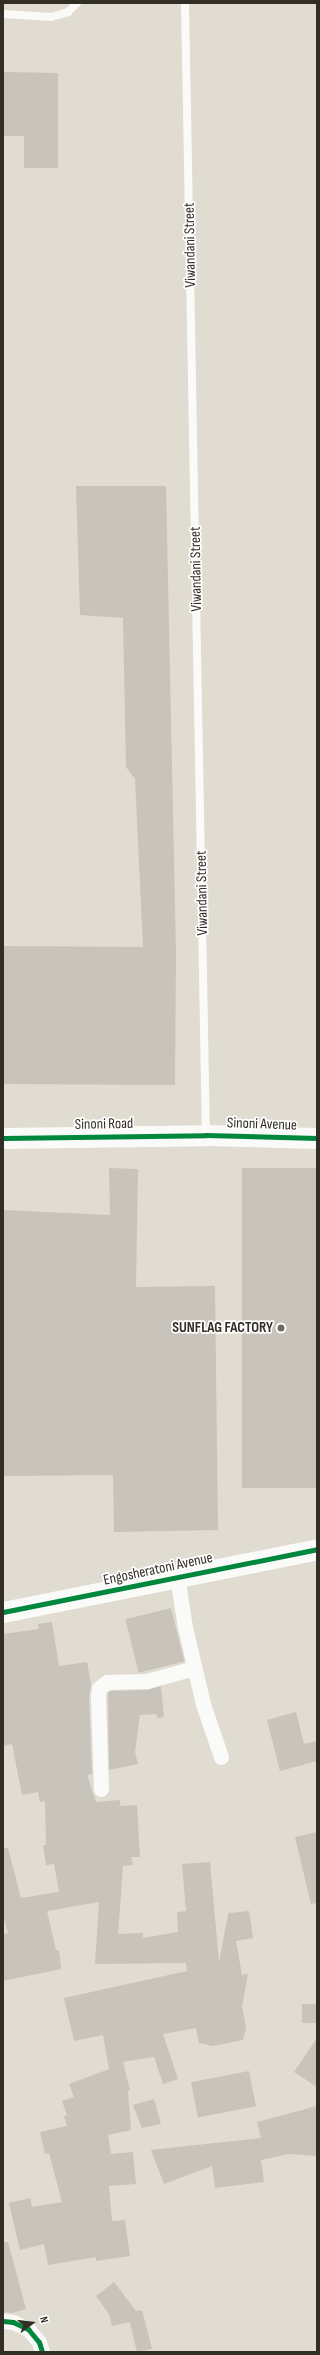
<!DOCTYPE html>
<style>
body{margin:0}
#map{position:relative;width:320px;height:2355px;overflow:hidden;background:#e1dcd1;font-family:"Sofia Sans Condensed",sans-serif}
div>[style]{position:absolute}
.building>*{inset:0;background:#c8c3bb;transform-origin:0 0}
.lane>*{height:8px;margin:-4px;padding:0 4px;transform-origin:4px;border-radius:4px;background:#fafaf8}
.street>*{height:15px;margin:-7.5px;padding:0 7.5px;transform-origin:7.5px;border-radius:7.5px;background:#fafaf8}
.secondary>*{height:21px;margin:-10.5px;padding:0 10.5px;transform-origin:10.5px;border-radius:10.5px;background:#fafaf8}
.cycleway>*{height:5px;margin:-2.5px;padding:0 2.5px;transform-origin:2.5px;border-radius:2.5px;background:#00873e}
.dots>*{width:11px;height:11px;translate:-50% -50%;box-sizing:border-box;border:2px solid #fff;border-radius:50%}
span{translate:-50% -50%;white-space:nowrap;text-align:center;line-height:1.15;-webkit-text-stroke:3.5px #fff;paint-order:stroke}
.street-label{font-size:15px;color:#322e26}
.poi-label{font-size:15px;color:#322e26;font-weight:700}
.right{translate:-100% -50%;text-align:right}
.frame{position:absolute;inset:0;border:4px solid #322e26;pointer-events:none}
.north{position:absolute;left:12px;top:2303px;width:40px;height:40px;-webkit-text-stroke:3px #fff;paint-order:stroke;rotate:75deg;font-size:11px;font-weight:700;line-height:16px;text-align:center;color:#322e26}
.north::after{content:'';display:block;margin:auto;width:14px;height:18px;background:#322e26;clip-path:polygon(50% 0,100% 100%,50% 72%,0 100%)}
</style>
<div id="map">
<div class="building">
<i style="clip-path:polygon(3px 72px,58px 73px,58px 168px,24px 168px,24px 136px,3px 136px)"></i>
<i style="clip-path:polygon(76px 486px,166px 486px,176px 953px,175px 1085px,3px 1084px,3px 946px,143px 947px,135px 779px,126px 767px,123px 618px,80px 615px)"></i>
<i style="clip-path:polygon(109px 1168px,138px 1169px,136px 1287px,215px 1286px,218px 1530px,114px 1532px,113px 1475px,3px 1476px,3px 1210px,110px 1215px)"></i>
<i style="left:317px;top:1168px;width:320px;height:75px;rotate:90deg"></i>
<i style="left:171px;top:1608px;width:55px;height:47px;rotate:76deg"></i>
<i style="clip-path:polygon(52px 1622px,59px 1666px,87px 1662px,91px 1684px,89px 1697px,92px 1774px,87px 1775px,96px 1802px,120px 1800px,120px 1806px,137px 1805px,140px 1857px,131px 1857px,133px 1865px,123px 1866px,118px 1934px,143px 1933px,143px 1938px,178px 1932px,177px 1912px,186px 1911px,182px 1864px,210px 1862px,219px 1962px,229px 1910px,230px 1913px,249px 1911px,253px 1938px,236px 1941px,242px 1975px,248px 1974px,242px 2006px,246px 2028px,243px 2040px,213px 2046px,199px 2043px,196px 2028px,163px 2034px,178px 2079px,163px 2084px,154px 2057px,123px 2062px,130px 2090px,128px 2091px,131px 2130px,108px 2135px,111px 2154px,133px 2152px,136px 2184px,109px 2186px,112px 2221px,125px 2220px,130px 2256px,96px 2261px,96px 2257px,48px 2265px,44px 2244px,20px 2250px,9px 2203px,30px 2198px,32px 2207px,62px 2202px,49px 2153px,45px 2154px,40px 2132px,67px 2126px,64px 2116px,67px 2115px,62px 2101px,74px 2097px,69px 2084px,109px 2069px,103px 2035px,74px 2041px,64px 1998px,187px 1971px,186px 1963px,95px 1964px,99px 1902px,47px 1911px,56px 1950px,59px 1950px,61px 1969px,3px 1981px,3px 1934px,8px 1933px,3px 1915px,3px 1848px,8px 1848px,21px 1898px,59px 1892px,54px 1864px,46px 1865px,43px 1845px,46px 1845px,45px 1801px,40px 1802px,38px 1792px,22px 1795px,12px 1744px,3px 1746px,3px 1634px,39px 1629px,38px 1624px)"></i>
<i style="clip-path:polygon(161px 1686px,164px 1717px,158px 1718px,156px 1714px,140px 1715px,135px 1752px,138px 1764px,109px 1770px,108px 1693px,110px 1691px,147px 1690px)"></i>
<i style="clip-path:polygon(296px 1712px,304px 1744px,317px 1741px,317px 1761px,280px 1771px,267px 1720px)"></i>
<i style="clip-path:polygon(317px 1832px,317px 1903px,311px 1904px,295px 1837px)"></i>
<i style="left:302px;top:2004px;width:15px;height:19px"></i>
<i style="clip-path:polygon(317px 2038px,317px 2087px,294px 2072px)"></i>
<i style="left:249px;top:2071px;width:36px;height:59px;rotate:79deg"></i>
<i style="clip-path:polygon(154px 2099px,161px 2124px,142px 2128px,133px 2105px)"></i>
<i style="clip-path:polygon(317px 2106px,317px 2156px,288px 2154px,261px 2160px,264px 2182px,215px 2188px,212px 2166px,164px 2184px,151px 2150px,261px 2138px,257px 2122px)"></i>
<i style="clip-path:polygon(3px 2242px,8px 2242px,26px 2309px,12px 2313px,3px 2312px)"></i>
<i style="clip-path:polygon(114px 2282px,136px 2311px,142px 2310px,152px 2349px,137px 2352px,130px 2322px,112px 2326px,109px 2314px,96px 2296px)"></i>
</div>
<div class="lane">
<i style="left:185px;top:3px;width:1131px;rotate:88.94deg"></i>
<i style="left:3px;top:14px;width:48px;rotate:3.6deg"></i>
<i style="left:51px;top:17px;width:18px;rotate:-16deg"></i>
<i style="left:68px;top:12px;width:13px;rotate:-45deg"></i>
</div>
<div class="street">
<i style="left:177px;top:1576px;width:52px;rotate:81.1deg"></i>
<i style="left:185px;top:1627px;width:79px;rotate:76.8deg"></i>
<i style="left:203px;top:1704px;width:56px;rotate:71.2deg"></i>
<i style="left:101px;top:1789px;width:92px;rotate:-91.9deg"></i>
<i style="left:98px;top:1697px;width:9px;rotate:-84deg"></i>
<i style="left:99px;top:1688px;width:10px;rotate:-37deg"></i>
<i style="left:107px;top:1682px;width:40px;rotate:-1.4deg"></i>
<i style="left:147px;top:1681px;width:49px;rotate:-15.5deg"></i>
<i style="left:3px;top:2321px;width:10px;rotate:6deg"></i>
<i style="left:13px;top:2322px;width:17px;rotate:25deg"></i>
<i style="left:28px;top:2329px;width:17px;rotate:50deg"></i>
<i style="left:39px;top:2342px;width:10px;rotate:73deg"></i>
</div>
<div class="secondary">
<i style="left:3px;top:1138px;width:203px;rotate:-0.8deg"></i>
<i style="left:206px;top:1135px;width:111px;rotate:1.5deg"></i>
<i style="left:3px;top:1612px;width:320px;rotate:-11.3deg"></i>
</div>
<div class="cycleway">
<i style="left:3px;top:1138px;width:203px;rotate:-0.8deg"></i>
<i style="left:206px;top:1135px;width:111px;rotate:1.5deg"></i>
<i style="left:3px;top:1612px;width:320px;rotate:-11.3deg"></i>
<i style="left:3px;top:2321px;width:10px;rotate:6deg"></i>
<i style="left:13px;top:2322px;width:17px;rotate:25deg"></i>
<i style="left:28px;top:2329px;width:17px;rotate:50deg"></i>
<i style="left:39px;top:2342px;width:10px;rotate:73deg"></i>
</div>
<div class="dots">
<i style="left:281px;top:1328px;background:#6f6b62"></i>
</div>
<div class="street-label">
<span style="left:190px;top:245px;rotate:-91deg">Viwandani Street</span>
<span style="left:196px;top:569px;rotate:-91deg">Viwandani Street</span>
<span style="left:202px;top:893px;rotate:-91deg">Viwandani Street</span>
<span style="left:104px;top:1124px;rotate:-1deg">Sinoni Road</span>
<span style="left:262px;top:1124px;rotate:2deg">Sinoni Avenue</span>
<span style="left:158px;top:1569px;rotate:-12deg">Engosheratoni Avenue</span>
</div>
<div class="poi-label">
<span class="right" style="left:273px;top:1328px">SUNFLAG FACTORY</span>
</div>
<div class="frame"></div>
<div class="north">N</div>
</div>
